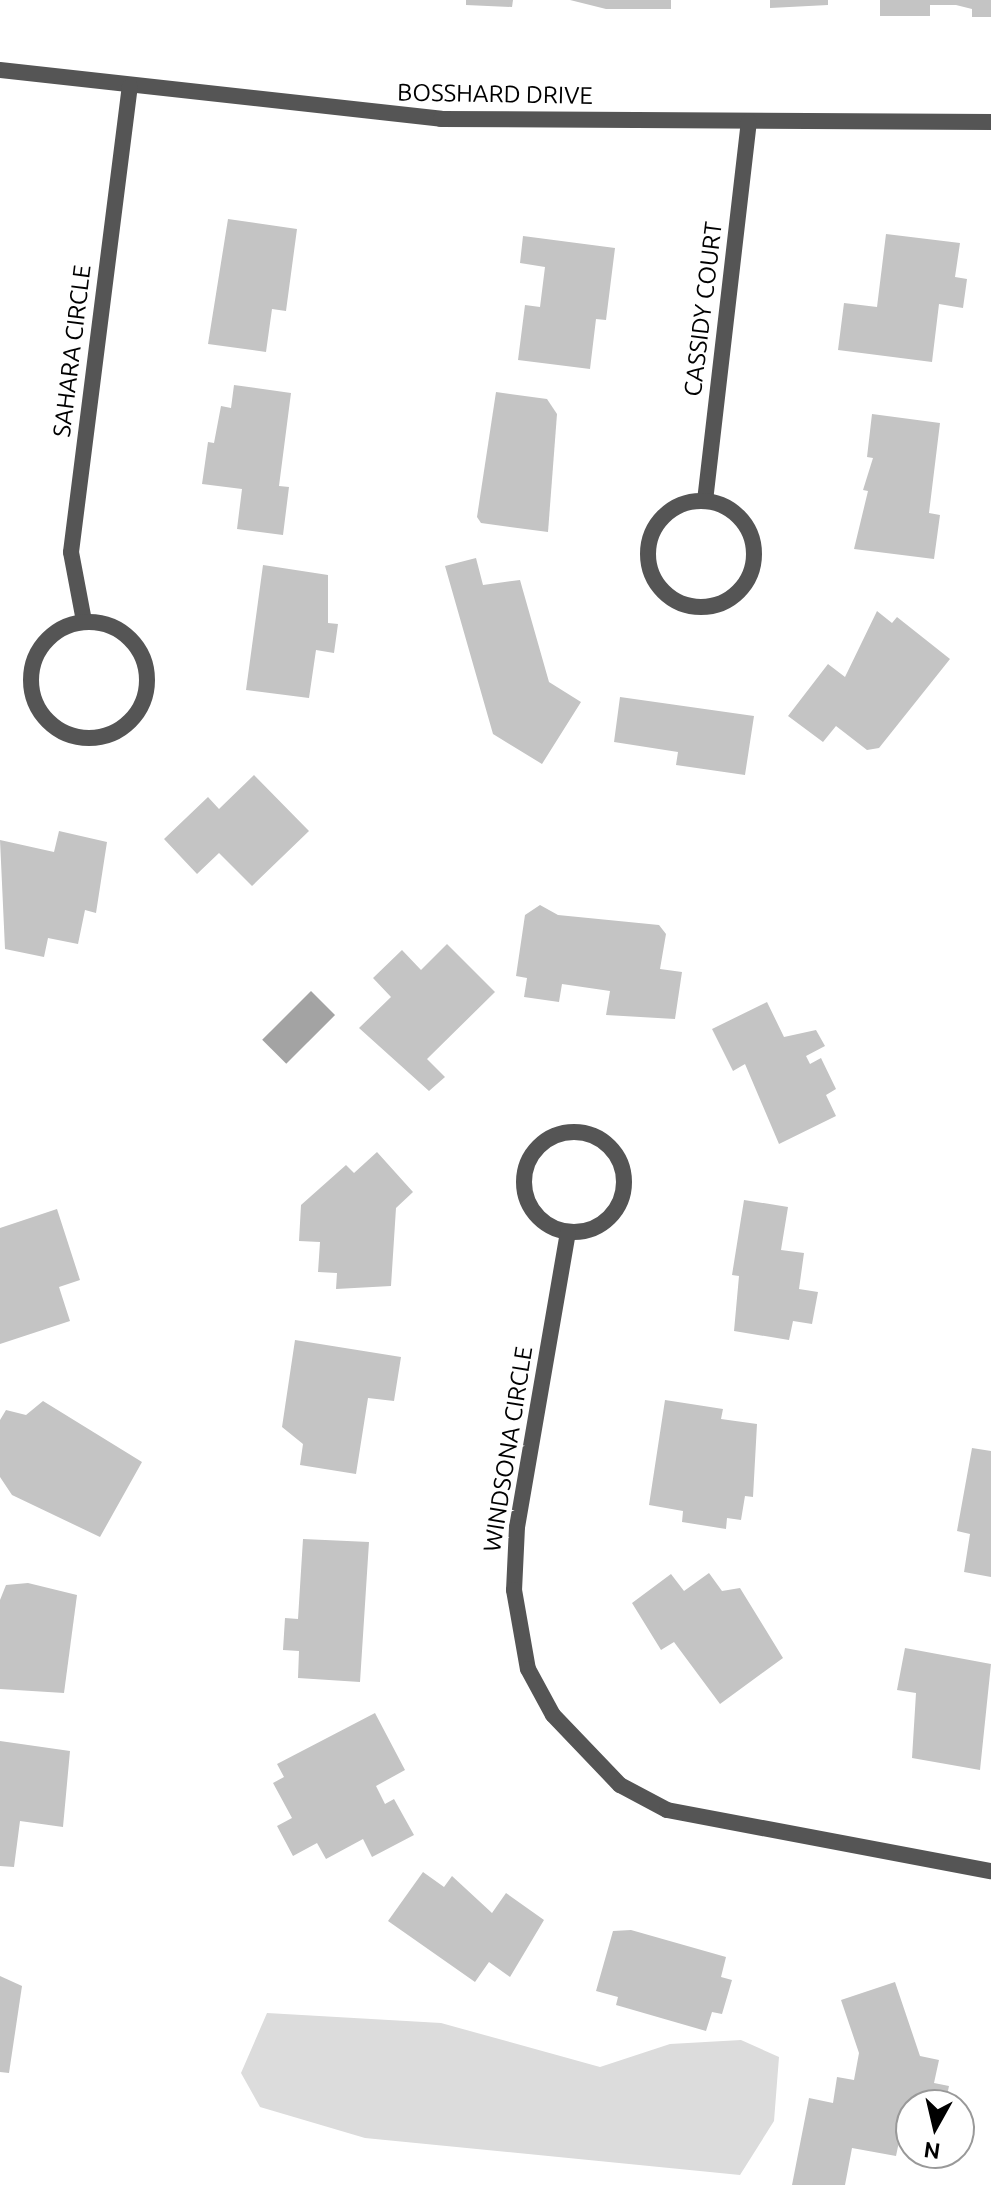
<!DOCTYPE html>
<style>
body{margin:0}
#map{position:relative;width:991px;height:2185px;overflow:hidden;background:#fff;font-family:Ubuntu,sans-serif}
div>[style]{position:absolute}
.green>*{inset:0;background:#dcdcdc}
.water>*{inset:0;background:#a3a3a3;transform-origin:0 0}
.building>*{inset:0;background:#c4c4c4}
.street>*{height:16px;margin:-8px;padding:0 8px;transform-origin:8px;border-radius:8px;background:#555}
.street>.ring{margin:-8px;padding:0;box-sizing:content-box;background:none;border:16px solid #555;border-radius:50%}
span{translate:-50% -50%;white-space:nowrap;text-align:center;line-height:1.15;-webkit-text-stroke:6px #fff;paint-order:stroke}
.street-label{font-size:24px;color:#000}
.north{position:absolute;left:895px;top:2089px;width:80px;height:80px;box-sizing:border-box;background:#fff;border:2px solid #999;border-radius:50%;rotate:188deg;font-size:22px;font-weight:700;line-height:32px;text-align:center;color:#000}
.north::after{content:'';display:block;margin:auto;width:28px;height:36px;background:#000;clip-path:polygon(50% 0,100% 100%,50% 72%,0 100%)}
</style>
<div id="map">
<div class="green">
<i style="clip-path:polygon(267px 2013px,441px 2023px,600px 2067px,670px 2044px,741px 2040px,779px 2057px,774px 2121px,740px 2175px,365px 2138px,260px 2107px,241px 2073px)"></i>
</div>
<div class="water">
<i style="left:311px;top:991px;width:34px;height:69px;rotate:45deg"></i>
</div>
<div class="building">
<i style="clip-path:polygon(466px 0,513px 0,512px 7px,466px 5px)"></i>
<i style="clip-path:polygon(570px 0,671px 0,671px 9px,606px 9px)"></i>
<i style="clip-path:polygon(770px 0,828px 0,828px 5px,770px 8px)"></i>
<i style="clip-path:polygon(880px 0,991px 0,991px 17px,972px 17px,972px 9px,956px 5px,930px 5px,930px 16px,880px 16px)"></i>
<i style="clip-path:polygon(228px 219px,297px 229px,286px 311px,272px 309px,266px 352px,208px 344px)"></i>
<i style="clip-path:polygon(886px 234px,960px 243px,955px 277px,967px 279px,963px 308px,939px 304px,932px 362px,838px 350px,844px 303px,877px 307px)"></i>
<i style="clip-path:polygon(523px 236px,615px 248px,606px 320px,596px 319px,590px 369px,518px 360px,525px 305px,540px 307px,545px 267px,520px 263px)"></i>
<i style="clip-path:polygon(234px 385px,291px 393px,279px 486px,289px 487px,283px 535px,237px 529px,242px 489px,202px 484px,208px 442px,214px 443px,221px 406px,231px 408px)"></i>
<i style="clip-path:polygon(496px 392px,547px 399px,557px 414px,548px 532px,481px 523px,477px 517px)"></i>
<i style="clip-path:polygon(872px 414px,940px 423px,929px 513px,940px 515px,934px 559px,854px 549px,868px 491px,863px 490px,873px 458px,867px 457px)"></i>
<i style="clip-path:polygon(476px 558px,483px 585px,520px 580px,549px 682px,581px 702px,542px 764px,493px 734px,445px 566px)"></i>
<i style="clip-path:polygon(263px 565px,328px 575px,328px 623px,338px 624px,334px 653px,316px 650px,309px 698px,246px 690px)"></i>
<i style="clip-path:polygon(877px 611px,892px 623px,897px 617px,950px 659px,879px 748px,867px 750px,836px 726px,823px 742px,788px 716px,828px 664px,845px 677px)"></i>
<i style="clip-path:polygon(620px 697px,754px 716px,745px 775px,676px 765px,678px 752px,614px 742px)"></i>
<i style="clip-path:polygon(254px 775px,309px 831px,252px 886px,219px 853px,197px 874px,164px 839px,208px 797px,219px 809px)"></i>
<i style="clip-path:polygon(59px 831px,107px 842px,96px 913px,85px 910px,78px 944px,48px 938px,44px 957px,5px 949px,0 840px,54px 852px)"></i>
<i style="clip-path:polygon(540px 905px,558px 915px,659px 925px,666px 934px,660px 969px,682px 972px,675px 1019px,606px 1015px,610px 991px,562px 984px,559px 1002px,524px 997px,527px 978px,516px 976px,525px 915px)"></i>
<i style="clip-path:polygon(447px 944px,495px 992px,427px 1059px,445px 1077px,429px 1091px,359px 1028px,391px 997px,373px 978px,402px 950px,421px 970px)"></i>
<i style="clip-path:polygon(767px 1002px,784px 1037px,816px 1030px,825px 1046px,806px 1056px,810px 1064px,821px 1058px,836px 1089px,826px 1095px,836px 1116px,779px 1144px,745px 1064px,733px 1071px,712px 1029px)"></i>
<i style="clip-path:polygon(377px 1152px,413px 1192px,396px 1208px,391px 1286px,336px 1289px,337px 1273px,318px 1272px,320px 1242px,299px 1241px,301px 1205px,346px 1165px,354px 1173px)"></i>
<i style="clip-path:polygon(744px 1200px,788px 1207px,781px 1250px,804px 1253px,799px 1289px,818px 1292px,812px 1324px,793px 1321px,789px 1340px,734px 1331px,739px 1276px,732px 1275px)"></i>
<i style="clip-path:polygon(57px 1209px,80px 1280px,59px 1287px,70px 1321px,0 1344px,0 1228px)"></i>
<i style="clip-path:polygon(295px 1340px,401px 1357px,394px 1401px,368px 1398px,356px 1474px,300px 1465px,303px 1444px,282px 1427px)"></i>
<i style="clip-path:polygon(665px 1400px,723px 1409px,721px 1419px,757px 1424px,753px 1497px,745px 1496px,741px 1520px,727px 1518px,726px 1529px,682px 1522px,683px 1511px,649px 1505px)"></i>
<i style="clip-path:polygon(43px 1401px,142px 1462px,100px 1537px,12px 1495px,0 1477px,0 1420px,6px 1410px,26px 1415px)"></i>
<i style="clip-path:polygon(972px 1448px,991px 1451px,991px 1577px,964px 1572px,970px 1534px,957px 1531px)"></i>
<i style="clip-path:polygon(303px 1539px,369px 1542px,360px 1682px,298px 1678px,299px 1651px,283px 1650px,285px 1618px,298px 1619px)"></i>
<i style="clip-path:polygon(709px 1573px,722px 1591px,740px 1588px,783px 1658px,720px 1704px,674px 1642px,661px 1650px,632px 1603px,671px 1574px,684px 1591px)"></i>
<i style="clip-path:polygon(28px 1583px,77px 1595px,64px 1693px,0 1689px,0 1600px,6px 1585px)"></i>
<i style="clip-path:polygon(905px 1648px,991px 1664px,980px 1770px,912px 1758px,916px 1693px,897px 1690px)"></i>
<i style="clip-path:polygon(375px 1713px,405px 1770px,376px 1786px,385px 1804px,394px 1799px,414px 1835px,372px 1857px,363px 1839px,326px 1859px,317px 1843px,293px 1856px,277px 1826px,292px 1818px,273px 1783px,284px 1777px,277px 1764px)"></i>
<i style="clip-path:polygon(0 1741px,70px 1751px,63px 1827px,20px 1821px,14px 1867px,0 1866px)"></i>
<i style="clip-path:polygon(423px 1872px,444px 1887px,452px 1876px,492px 1913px,506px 1893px,544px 1920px,510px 1977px,489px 1962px,475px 1982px,388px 1921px)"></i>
<i style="clip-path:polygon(631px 1930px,726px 1957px,721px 1977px,732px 1980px,722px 2014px,712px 2012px,706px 2031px,616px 2005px,618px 1997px,596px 1991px,613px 1931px)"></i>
<i style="clip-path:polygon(0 1976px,22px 1986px,9px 2073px,0 2072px)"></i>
<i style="clip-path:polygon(895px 1982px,920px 2056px,939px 2060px,934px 2083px,949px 2086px,945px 2105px,911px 2105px,911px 2139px,900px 2137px,896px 2156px,852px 2148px,845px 2185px,792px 2185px,809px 2098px,833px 2103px,837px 2077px,854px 2080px,859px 2053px,841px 2000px)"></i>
</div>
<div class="street">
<i style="left:0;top:70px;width:444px;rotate:6.3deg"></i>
<i style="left:441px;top:119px;width:550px;rotate:0.31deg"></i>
<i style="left:705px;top:501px;width:382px;rotate:-83.4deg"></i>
<i class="ring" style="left:648px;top:501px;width:90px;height:90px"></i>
<i style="left:84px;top:621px;width:70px;rotate:-100.7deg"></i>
<i style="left:71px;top:552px;width:469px;rotate:-82.8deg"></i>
<i class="ring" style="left:31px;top:622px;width:100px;height:100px"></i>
<i class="ring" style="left:524px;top:1132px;width:84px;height:84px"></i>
<i style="left:568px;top:1232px;width:299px;rotate:99.8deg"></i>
<i style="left:517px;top:1527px;width:63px;rotate:92.7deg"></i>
<i style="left:514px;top:1590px;width:80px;rotate:80deg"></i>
<i style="left:528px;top:1669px;width:52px;rotate:61.5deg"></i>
<i style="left:553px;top:1715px;width:97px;rotate:46.3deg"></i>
<i style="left:620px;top:1785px;width:53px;rotate:28deg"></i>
<i style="left:667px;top:1810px;width:330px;rotate:10.7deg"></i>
</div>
<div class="street-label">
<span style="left:495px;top:94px;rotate:1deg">BOSSHARD DRIVE</span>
<span style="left:703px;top:309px;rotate:-83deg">CASSIDY COURT</span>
<span style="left:72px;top:351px;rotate:-83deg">SAHARA CIRCLE</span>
<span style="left:508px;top:1449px;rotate:-81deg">WINDSONA CIRCLE</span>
</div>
<div class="north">N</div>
</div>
